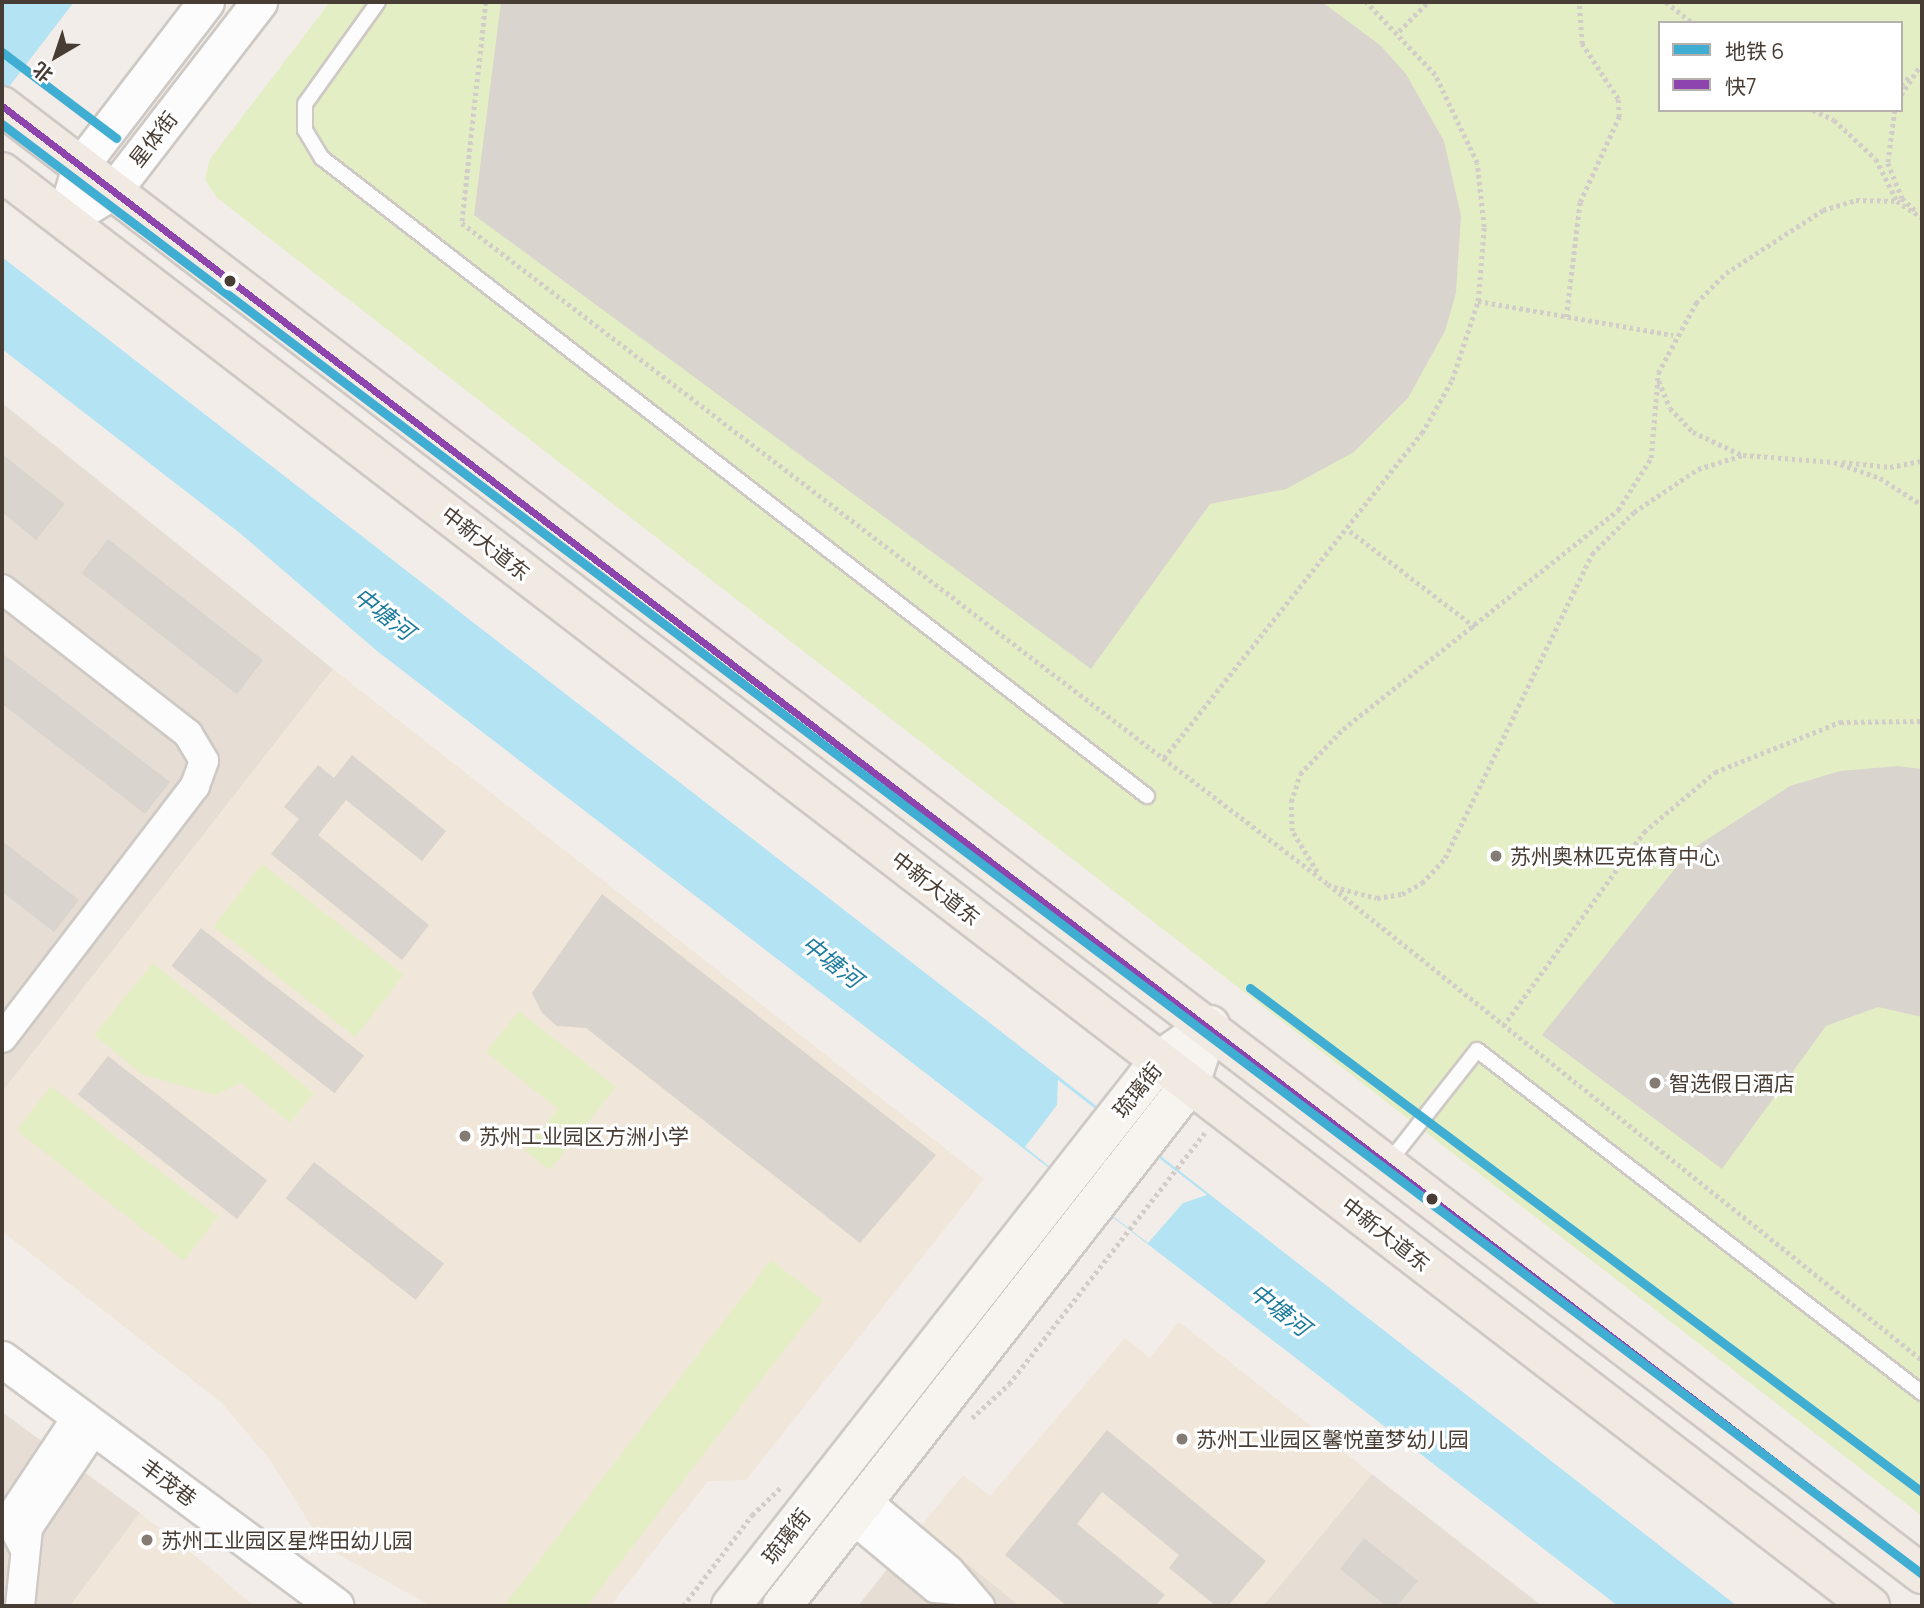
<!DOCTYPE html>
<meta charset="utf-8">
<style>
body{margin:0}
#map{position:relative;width:1924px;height:1608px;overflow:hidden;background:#f2ede8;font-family:Manrope,"Noto Sans SC",sans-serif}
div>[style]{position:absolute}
.residential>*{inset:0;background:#e6ded5}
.education>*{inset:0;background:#f0e6d9}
.green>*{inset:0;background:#e4eec5;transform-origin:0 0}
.water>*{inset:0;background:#b4e4f4}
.pier>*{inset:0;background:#f2ede8}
.building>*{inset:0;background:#dad4cf;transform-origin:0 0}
.path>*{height:4.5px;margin-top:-2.25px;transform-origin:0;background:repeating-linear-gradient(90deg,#d2cdc9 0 3.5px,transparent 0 7px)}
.roads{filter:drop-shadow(2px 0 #cec9c4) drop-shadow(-2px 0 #cec9c4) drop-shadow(0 2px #cec9c4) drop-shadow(0 -2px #cec9c4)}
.service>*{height:14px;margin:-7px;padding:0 7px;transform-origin:7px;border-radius:7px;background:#fdfcfc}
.minor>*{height:28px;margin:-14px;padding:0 14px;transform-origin:14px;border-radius:14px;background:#fdfcfc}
.tertiary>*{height:35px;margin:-17.5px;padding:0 17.5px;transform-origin:17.5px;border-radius:17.5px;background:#fdfcfc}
.secondary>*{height:38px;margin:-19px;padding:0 19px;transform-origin:19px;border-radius:19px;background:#f7f3ee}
.primary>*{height:38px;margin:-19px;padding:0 19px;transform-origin:19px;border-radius:19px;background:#f1eae3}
.bus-1>*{height:7px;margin:-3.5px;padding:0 3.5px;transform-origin:3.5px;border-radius:3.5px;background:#8e44ad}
.metro-1>*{height:9px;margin:-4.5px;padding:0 4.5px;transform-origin:4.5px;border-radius:4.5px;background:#40add2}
.dots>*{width:19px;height:19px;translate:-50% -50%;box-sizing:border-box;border:4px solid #fff;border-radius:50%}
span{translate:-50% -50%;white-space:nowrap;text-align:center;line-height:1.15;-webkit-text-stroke:6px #fff;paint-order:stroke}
.street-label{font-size:21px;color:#483d34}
.poi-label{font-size:21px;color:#483d34}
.left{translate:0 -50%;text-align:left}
.water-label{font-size:23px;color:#1d7b9d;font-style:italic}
.frame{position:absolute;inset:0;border:4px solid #483d34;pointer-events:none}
.legend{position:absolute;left:1658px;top:21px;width:245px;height:91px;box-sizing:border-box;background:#fff;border:2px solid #b6b1ae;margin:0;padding:9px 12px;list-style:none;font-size:21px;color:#483d34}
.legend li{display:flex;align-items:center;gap:14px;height:35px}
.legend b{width:35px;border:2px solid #b6b1ae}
.north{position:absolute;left:21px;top:21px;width:70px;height:70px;-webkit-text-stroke:5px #fff;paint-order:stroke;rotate:219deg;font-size:19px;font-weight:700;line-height:28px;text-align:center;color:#483d34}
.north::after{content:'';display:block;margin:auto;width:24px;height:32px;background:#483d34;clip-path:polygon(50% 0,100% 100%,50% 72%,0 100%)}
</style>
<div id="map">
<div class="residential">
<i style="clip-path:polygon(2px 403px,333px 669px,2px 1092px)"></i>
<i style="clip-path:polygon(2px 1412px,140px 1513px,70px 1606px,2px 1606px)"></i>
<i style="clip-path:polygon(1372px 1474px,1542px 1606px,1263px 1606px)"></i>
<i style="clip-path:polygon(921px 1526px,1020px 1606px,858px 1606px)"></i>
</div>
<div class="education">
<i style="clip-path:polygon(333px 669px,984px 1179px,746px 1480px,708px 1481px,610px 1606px,431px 1606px,324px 1546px,271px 1461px,222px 1403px,2px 1231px,2px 1092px)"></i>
<i style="clip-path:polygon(1179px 1322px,1372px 1474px,1263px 1606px,1020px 1606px,921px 1526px,963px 1475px,990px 1496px,1125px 1338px,1150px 1358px)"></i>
<i style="clip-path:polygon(140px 1513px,209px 1567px,253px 1606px,70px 1606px)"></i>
</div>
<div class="green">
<i style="clip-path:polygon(evenodd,330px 2px,1922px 2px,1922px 1516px,216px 197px,205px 179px,210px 159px,330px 2px,1660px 23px,1901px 23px,1901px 110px,1660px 110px,1660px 23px)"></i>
<i style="left:262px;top:864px;width:180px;height:79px;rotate:38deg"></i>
<i style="clip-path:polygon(153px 963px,314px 1093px,290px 1123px,241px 1083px,215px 1095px,143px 1075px,94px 1035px)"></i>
<i style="clip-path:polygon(519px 1011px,616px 1087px,550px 1170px,525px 1151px,558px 1109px,486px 1052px)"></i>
<i style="left:51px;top:1086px;width:212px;height:56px;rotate:38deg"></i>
<i style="clip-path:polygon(771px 1260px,823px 1300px,676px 1490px,587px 1606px,504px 1606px)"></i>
</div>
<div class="water">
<i style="clip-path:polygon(2px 2px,74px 2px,2px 96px)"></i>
<i style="clip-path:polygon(2px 257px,1026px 1051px,1737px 1606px,1618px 1606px,377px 651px,241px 534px,2px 349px)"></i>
</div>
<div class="pier">
<i style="clip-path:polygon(1058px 1080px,1207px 1195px,1183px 1203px,1148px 1243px,1066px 1180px,1025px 1147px,1057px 1105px)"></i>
</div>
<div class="building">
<i style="clip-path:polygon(501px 2px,1322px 2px,1380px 45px,1406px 74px,1444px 141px,1461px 216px,1456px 293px,1445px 331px,1408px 398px,1354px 452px,1286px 489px,1210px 504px,1091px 669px,474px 215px)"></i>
<i style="clip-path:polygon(2px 454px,65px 504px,36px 540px,2px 512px)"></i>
<i style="left:108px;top:539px;width:197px;height:43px;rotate:38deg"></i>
<i style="clip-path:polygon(2px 653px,170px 782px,145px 814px,2px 704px)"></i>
<i style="clip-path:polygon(352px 755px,446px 831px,422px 861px,346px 800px,318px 835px,429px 925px,402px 960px,271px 854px,299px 819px,284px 807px,318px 765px,334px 778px)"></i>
<i style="clip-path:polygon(1898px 766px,1922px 769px,1922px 1017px,1878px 1007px,1826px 1026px,1722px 1169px,1542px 1035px,1689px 851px,1790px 786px,1840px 771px)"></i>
<i style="clip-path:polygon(2px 841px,79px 900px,54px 932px,2px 892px)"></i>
<i style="clip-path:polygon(602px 894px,936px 1155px,860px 1243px,586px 1028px,557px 1026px,542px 1013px,532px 993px)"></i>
<i style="left:201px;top:928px;width:207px;height:48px;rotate:38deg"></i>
<i style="left:108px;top:1056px;width:202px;height:49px;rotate:38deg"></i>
<i style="left:314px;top:1162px;width:165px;height:46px;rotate:38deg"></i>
<i style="clip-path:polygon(1107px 1430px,1266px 1561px,1228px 1606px,1216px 1606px,1169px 1568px,1179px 1555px,1102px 1492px,1077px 1524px,1165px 1595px,1155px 1606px,1067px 1606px,1005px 1555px)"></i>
<i style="clip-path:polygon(1364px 1538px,1418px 1581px,1397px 1606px,1386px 1606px,1340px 1569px)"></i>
</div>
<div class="path">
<i style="left:486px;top:2px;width:222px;rotate:96.2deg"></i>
<i style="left:462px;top:223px;width:1089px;rotate:37.35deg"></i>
<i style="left:1328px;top:884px;width:761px;rotate:38.71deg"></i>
<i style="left:1666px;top:2px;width:34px;rotate:38deg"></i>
<i style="left:1399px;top:31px;width:41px;rotate:-45deg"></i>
<i style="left:1901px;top:85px;width:13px;rotate:-45deg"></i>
<i style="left:1901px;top:95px;width:35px;rotate:-57deg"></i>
<i style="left:1813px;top:110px;width:23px;rotate:25deg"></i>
<i style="left:1834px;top:120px;width:57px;rotate:42.9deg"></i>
<i style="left:1876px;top:159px;width:47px;rotate:63.4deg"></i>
<i style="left:1895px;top:110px;width:53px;rotate:97.5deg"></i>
<i style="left:1888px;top:163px;width:38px;rotate:68deg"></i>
<i style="left:1902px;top:198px;width:21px;rotate:43deg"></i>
<i style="left:1478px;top:301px;width:198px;rotate:9.9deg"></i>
<i style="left:1566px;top:317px;width:116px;rotate:-83.1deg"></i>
<i style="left:1580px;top:202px;width:94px;rotate:-65.4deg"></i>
<i style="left:1619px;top:117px;width:18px;rotate:-93deg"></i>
<i style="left:1618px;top:99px;width:66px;rotate:-123.2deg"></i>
<i style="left:1582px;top:44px;width:42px;rotate:-94.1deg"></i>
<i style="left:1659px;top:381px;width:29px;rotate:68deg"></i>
<i style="left:1670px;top:408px;width:33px;rotate:46deg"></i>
<i style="left:1693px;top:432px;width:54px;rotate:25.1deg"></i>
<i style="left:1842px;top:462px;width:48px;rotate:5.9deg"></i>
<i style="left:1890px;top:467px;width:33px;rotate:-11deg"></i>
<i style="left:1350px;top:531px;width:158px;rotate:37.5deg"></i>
<i style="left:1164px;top:758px;width:415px;rotate:-51.6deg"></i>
<i style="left:1422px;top:433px;width:61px;rotate:-60.5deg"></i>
<i style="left:1452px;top:380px;width:83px;rotate:-71.8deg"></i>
<i style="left:1478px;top:301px;width:74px;rotate:-85.4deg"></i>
<i style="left:1484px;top:227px;width:64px;rotate:-96.2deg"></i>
<i style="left:1477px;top:163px;width:98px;rotate:-115.5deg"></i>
<i style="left:1435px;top:75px;width:100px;rotate:-133.4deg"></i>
<i style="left:1317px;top:872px;width:48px;rotate:-121.4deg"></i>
<i style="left:1292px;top:831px;width:29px;rotate:-92deg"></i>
<i style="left:1291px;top:802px;width:29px;rotate:-72deg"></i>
<i style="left:1300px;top:774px;width:62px;rotate:-46.3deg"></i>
<i style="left:1343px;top:729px;width:352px;rotate:-38.5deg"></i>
<i style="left:1618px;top:510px;width:62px;rotate:-57.6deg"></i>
<i style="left:1651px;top:458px;width:85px;rotate:-85.3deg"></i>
<i style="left:1658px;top:373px;width:80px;rotate:-61.5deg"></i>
<i style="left:1696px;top:303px;width:42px;rotate:-45deg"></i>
<i style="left:1726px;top:273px;width:116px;rotate:-33deg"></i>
<i style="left:1823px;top:210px;width:34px;rotate:-17deg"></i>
<i style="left:1856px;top:200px;width:41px;rotate:1.4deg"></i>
<i style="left:1897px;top:201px;width:30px;rotate:34deg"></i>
<i style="left:1334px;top:887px;width:44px;rotate:14.3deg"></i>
<i style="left:1377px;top:898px;width:25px;rotate:-9deg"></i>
<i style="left:1402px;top:894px;width:23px;rotate:-29deg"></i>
<i style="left:1422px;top:883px;width:34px;rotate:-47deg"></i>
<i style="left:1445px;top:858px;width:338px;rotate:-64.2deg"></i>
<i style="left:1592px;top:554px;width:59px;rotate:-45deg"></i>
<i style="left:1634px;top:512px;width:77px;rotate:-33.9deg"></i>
<i style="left:1698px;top:469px;width:47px;rotate:-17.3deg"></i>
<i style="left:1743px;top:455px;width:91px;rotate:4.4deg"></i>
<i style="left:1834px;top:462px;width:49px;rotate:19.2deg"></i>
<i style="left:1880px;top:478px;width:50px;rotate:32.7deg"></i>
<i style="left:1503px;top:1026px;width:240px;rotate:-54deg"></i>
<i style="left:1644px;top:832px;width:93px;rotate:-40.2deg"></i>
<i style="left:1715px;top:772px;width:135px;rotate:-21.8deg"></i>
<i style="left:1840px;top:722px;width:82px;rotate:-0.7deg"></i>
<i style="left:972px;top:1418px;width:50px;rotate:-42.6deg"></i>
<i style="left:1009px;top:1384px;width:319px;rotate:-52.1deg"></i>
<i style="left:683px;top:1606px;width:114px;rotate:-52.8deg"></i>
<i style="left:752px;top:1515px;width:42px;rotate:-44deg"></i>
</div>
<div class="roads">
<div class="service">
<i style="left:378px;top:2px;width:125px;rotate:125.6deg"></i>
<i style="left:305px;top:104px;width:26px;rotate:90deg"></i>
<i style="left:305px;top:130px;width:33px;rotate:59deg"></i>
<i style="left:322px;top:158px;width:1043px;rotate:37.72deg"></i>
<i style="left:1389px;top:1162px;width:142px;rotate:-51.8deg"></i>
<i style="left:1477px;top:1050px;width:562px;rotate:37.62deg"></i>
</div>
<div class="minor">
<i style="left:2px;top:589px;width:236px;rotate:37.9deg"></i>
<i style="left:188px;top:734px;width:31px;rotate:59deg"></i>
<i style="left:204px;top:761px;width:27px;rotate:110deg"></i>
<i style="left:195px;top:786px;width:317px;rotate:127.4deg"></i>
<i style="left:866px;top:1500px;width:109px;rotate:40.1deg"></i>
<i style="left:949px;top:1570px;width:48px;rotate:49.3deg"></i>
<i style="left:851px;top:1518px;width:109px;rotate:39.8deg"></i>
<i style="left:935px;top:1588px;width:25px;rotate:5deg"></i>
<i style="left:23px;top:1546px;width:30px;rotate:-117deg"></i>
<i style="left:9px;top:1519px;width:125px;rotate:-56.4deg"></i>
<i style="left:20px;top:1606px;width:78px;rotate:-84.1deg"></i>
<i style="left:28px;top:1528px;width:122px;rotate:-56deg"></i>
</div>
<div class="tertiary">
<i style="left:72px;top:193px;width:28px;rotate:-73deg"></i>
<i style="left:80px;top:166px;width:207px;rotate:-52.5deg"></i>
<i style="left:65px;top:220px;width:56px;rotate:-31.1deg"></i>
<i style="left:113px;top:191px;width:239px;rotate:-52.3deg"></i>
<i style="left:2px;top:1359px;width:415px;rotate:36.5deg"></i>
</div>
<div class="secondary">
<i style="left:731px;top:1606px;width:694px;rotate:-51.84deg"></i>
<i style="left:1160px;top:1060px;width:61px;rotate:-35deg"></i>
<i style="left:782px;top:1606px;width:663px;rotate:-51.99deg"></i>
<i style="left:1190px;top:1084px;width:32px;rotate:-72deg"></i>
</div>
<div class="primary">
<i style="left:2px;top:106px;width:2417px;rotate:37.4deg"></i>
<i style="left:2px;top:172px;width:2355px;rotate:37.51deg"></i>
</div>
</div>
<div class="bus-1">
<i style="left:2px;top:106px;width:2417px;rotate:37.4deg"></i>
</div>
<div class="metro-1">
<i style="left:2px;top:52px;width:143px;rotate:37deg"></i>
<i style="left:2px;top:124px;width:2406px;rotate:37.06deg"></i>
<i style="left:1250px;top:988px;width:840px;rotate:36.87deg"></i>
</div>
<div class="dots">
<i style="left:230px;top:281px;background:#483d34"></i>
<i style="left:1496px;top:856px;background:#847b73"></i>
<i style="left:1655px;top:1083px;background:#847b73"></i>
<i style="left:465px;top:1136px;background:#847b73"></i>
<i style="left:1432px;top:1199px;background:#483d34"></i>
<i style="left:1182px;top:1439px;background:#847b73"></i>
<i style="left:147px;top:1540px;background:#847b73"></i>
</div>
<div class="street-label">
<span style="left:153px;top:139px;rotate:-52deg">星体街</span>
<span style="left:486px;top:543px;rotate:38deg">中新大道东</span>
<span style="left:936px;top:888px;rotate:38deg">中新大道东</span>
<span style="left:1137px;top:1090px;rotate:-51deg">琉璃街</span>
<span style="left:1386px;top:1234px;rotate:38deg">中新大道东</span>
<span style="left:169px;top:1482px;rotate:37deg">丰茂巷</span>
<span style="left:786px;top:1536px;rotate:-52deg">琉璃街</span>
</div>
<div class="poi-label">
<span class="left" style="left:1510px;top:856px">苏州奥林匹克体育中心</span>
<span class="left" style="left:1669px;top:1083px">智选假日酒店</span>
<span class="left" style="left:479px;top:1136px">苏州工业园区方洲小学</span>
<span class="left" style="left:1196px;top:1439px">苏州工业园区馨悦童梦幼儿园</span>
<span class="left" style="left:161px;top:1540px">苏州工业园区星烨田幼儿园</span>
</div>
<div class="water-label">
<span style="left:384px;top:613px;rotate:38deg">中塘河</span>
<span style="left:832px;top:961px;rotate:38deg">中塘河</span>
<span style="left:1280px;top:1309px;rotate:38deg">中塘河</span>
</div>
<div class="frame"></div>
<ul class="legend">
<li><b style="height:9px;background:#40add2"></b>地铁 6</li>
<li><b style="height:9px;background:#8e44ad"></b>快7</li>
</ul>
<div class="north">北</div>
</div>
